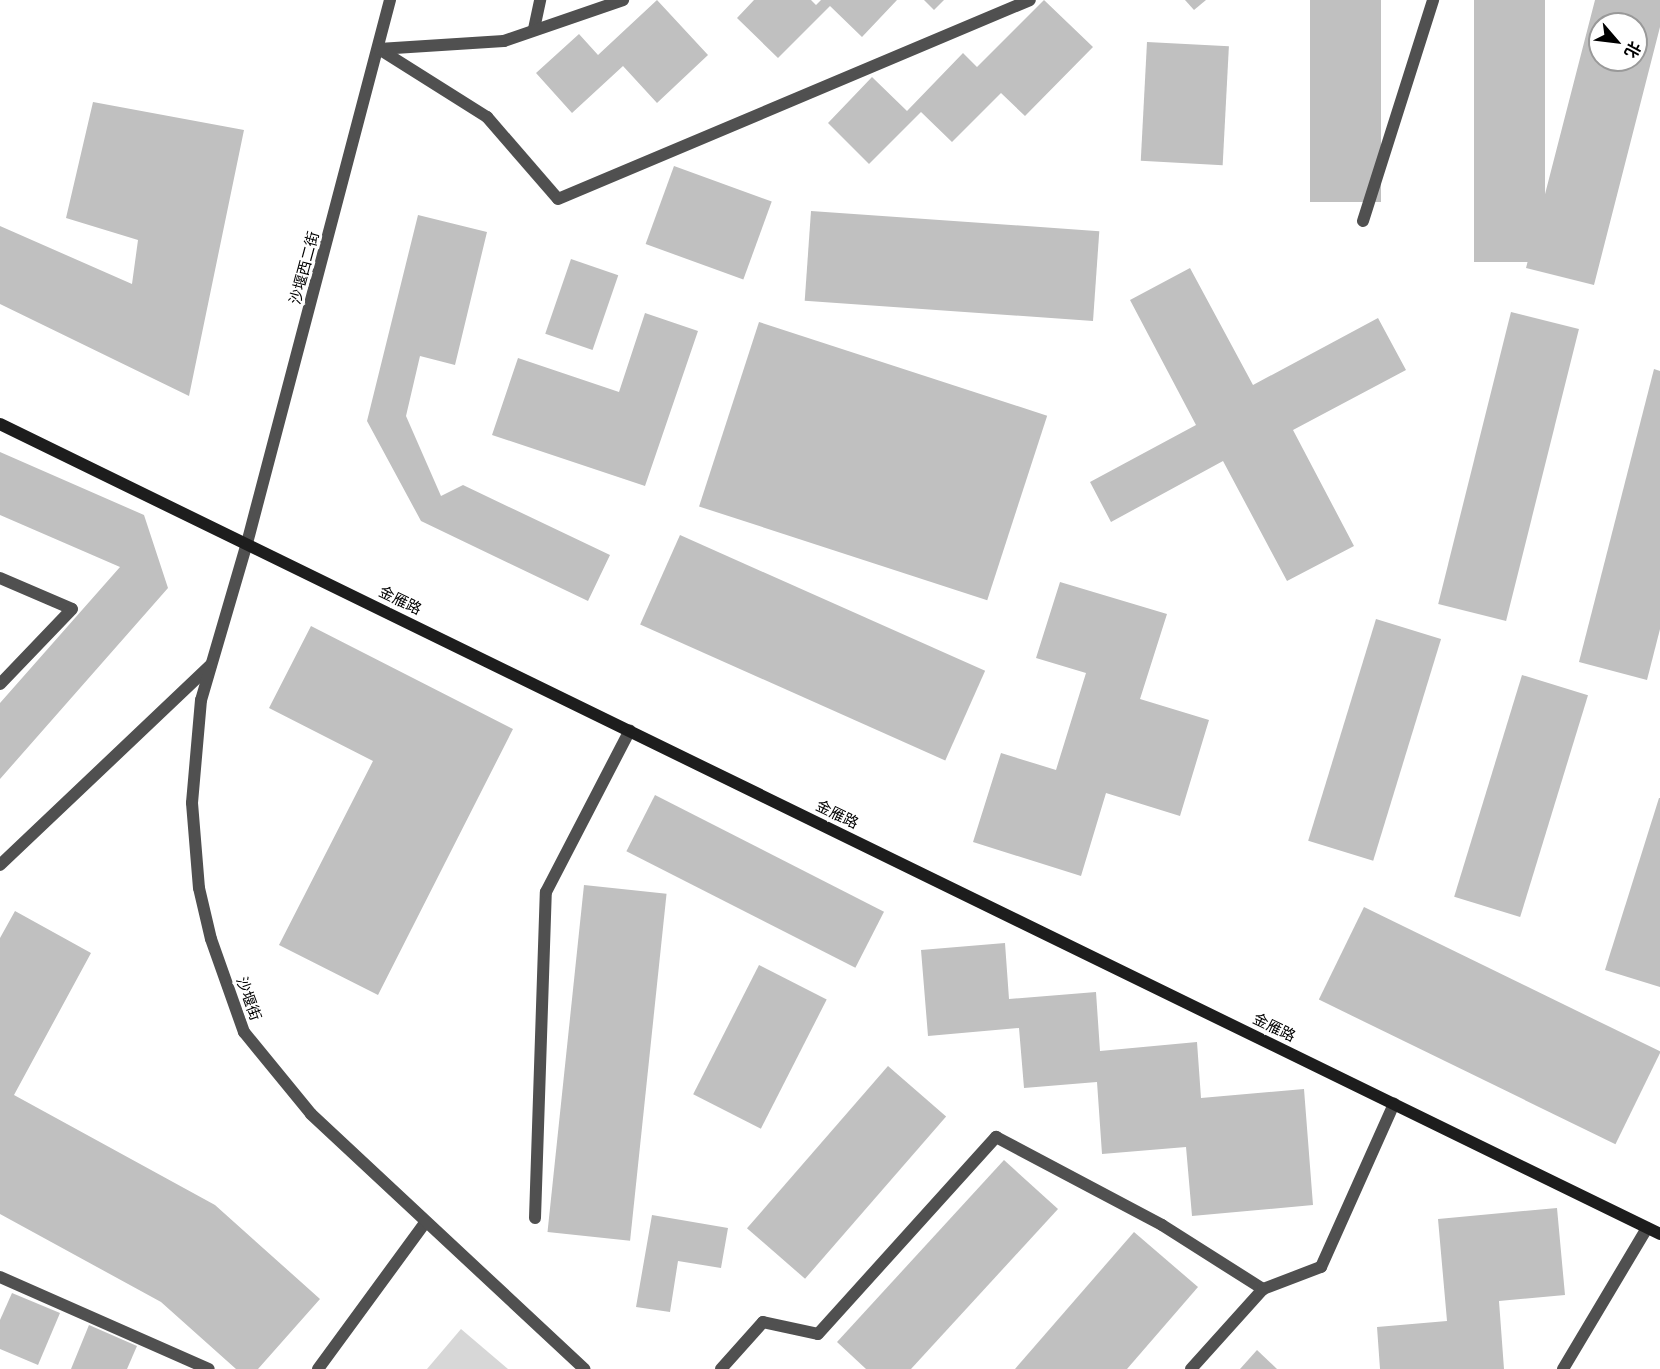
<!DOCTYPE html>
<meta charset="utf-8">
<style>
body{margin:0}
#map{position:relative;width:1660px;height:1369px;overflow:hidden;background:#fff;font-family:"Work Sans","Noto Sans SC",sans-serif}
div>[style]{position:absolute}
.green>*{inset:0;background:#d7d7d7}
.building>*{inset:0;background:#c0c0c0;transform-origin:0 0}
.lane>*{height:12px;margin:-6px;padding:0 6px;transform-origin:6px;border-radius:6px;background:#505050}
.street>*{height:12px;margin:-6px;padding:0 6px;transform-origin:6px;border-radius:6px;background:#505050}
.secondary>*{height:12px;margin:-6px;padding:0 6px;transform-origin:6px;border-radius:6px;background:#1d1d1d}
span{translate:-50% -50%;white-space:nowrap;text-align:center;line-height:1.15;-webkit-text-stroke:6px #fff;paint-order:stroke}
.street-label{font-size:15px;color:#000}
.north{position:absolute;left:1588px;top:12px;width:60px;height:60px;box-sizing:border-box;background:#fff;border:2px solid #999;border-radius:50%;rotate:118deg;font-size:16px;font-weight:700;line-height:24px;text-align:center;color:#000}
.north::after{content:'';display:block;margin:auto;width:21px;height:27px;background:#000;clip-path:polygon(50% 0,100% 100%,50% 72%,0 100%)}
</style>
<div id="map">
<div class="green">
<i style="clip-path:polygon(461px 1329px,508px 1369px,427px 1369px)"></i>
</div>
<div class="building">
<i style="clip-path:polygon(657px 0,708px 55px,657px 103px,623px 66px,572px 113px,536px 73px,579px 34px,598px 55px)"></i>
<i style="clip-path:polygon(754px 0,811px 0,816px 5px,821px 0,897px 0,862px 37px,830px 6px,778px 58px,737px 18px)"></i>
<i style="clip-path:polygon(924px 0,944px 0,934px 10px)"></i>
<i style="clip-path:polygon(1044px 0,1093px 47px,1025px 116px,1001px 93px,952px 142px,921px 112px,869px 164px,828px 123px,872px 77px,907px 111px,963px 53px,977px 67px)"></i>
<i style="clip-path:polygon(1185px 0,1206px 0,1194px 10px)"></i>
<i style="left:1310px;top:0;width:71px;height:202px"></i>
<i style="left:1474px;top:0;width:71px;height:262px"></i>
<i style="clip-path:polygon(evenodd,1595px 0,1660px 0,1660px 27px,1594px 285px,1526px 268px,1595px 0,1600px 24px,1636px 24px,1636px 60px,1600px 60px,1600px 24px)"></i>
<i style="left:1147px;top:42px;width:82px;height:119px;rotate:3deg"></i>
<i style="clip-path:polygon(93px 102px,244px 130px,189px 396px,0 304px,0 226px,132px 284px,138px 240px,66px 218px)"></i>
<i style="left:674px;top:166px;width:104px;height:83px;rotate:20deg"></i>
<i style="left:811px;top:211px;width:289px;height:90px;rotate:4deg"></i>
<i style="clip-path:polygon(418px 215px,487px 232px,455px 365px,420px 356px,406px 416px,441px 496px,463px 485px,610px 555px,588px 601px,421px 521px,367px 421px)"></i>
<i style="left:571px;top:259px;width:50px;height:79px;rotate:19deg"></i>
<i style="clip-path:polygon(1190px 268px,1253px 385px,1378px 318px,1406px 370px,1293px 430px,1354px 546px,1287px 581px,1223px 461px,1111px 522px,1090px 482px,1196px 425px,1130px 300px)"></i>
<i style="left:1511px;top:312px;width:70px;height:301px;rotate:14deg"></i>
<i style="clip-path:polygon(645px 313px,698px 331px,645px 486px,492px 435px,518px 358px,619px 392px)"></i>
<i style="left:759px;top:322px;width:303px;height:194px;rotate:18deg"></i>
<i style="clip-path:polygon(1654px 369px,1660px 371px,1660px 629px,1647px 680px,1579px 662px)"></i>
<i style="clip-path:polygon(0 452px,144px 515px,168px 588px,0 779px,0 703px,120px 567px,0 515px)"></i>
<i style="left:680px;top:535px;width:334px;height:98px;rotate:24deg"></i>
<i style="clip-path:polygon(1060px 582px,1167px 614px,1140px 699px,1209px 720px,1180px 816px,1106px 793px,1081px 876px,973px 842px,1001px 753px,1056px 770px,1086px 673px,1036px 658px)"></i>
<i style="left:1376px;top:619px;width:68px;height:232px;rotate:17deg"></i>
<i style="clip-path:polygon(311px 626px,513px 729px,378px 995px,279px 945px,373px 761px,269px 708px)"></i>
<i style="left:1522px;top:675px;width:69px;height:232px;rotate:17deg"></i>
<i style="left:655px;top:795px;width:257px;height:63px;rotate:27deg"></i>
<i style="clip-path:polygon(1659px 798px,1660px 798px,1660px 987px,1605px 970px)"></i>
<i style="left:584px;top:885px;width:83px;height:349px;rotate:6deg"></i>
<i style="left:1364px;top:907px;width:330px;height:103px;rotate:26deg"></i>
<i style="clip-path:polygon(15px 911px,91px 953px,14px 1095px,215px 1205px,320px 1299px,258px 1369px,236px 1369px,161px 1302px,0 1214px,0 938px)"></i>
<i style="clip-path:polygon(1005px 943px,1009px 999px,1096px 992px,1100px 1051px,1197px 1042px,1201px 1098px,1304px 1089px,1313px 1205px,1192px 1216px,1186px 1147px,1102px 1154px,1097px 1082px,1024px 1088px,1019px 1028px,928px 1036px,921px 950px)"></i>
<i style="left:759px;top:965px;width:76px;height:145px;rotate:27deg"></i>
<i style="left:888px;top:1066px;width:77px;height:215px;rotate:41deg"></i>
<i style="clip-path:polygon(1004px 1160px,1058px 1209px,911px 1369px,866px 1369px,837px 1342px)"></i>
<i style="clip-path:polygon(1557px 1208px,1565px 1295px,1499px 1301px,1504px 1369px,1380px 1369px,1377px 1327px,1447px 1321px,1438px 1219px)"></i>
<i style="clip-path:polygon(652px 1215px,728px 1228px,721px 1268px,678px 1261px,670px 1312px,636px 1307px)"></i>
<i style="clip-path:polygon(1134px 1232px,1198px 1287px,1127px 1369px,1015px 1369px)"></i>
<i style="clip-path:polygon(12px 1293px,60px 1313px,38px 1365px,0 1349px,0 1320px)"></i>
<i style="clip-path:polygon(89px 1325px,137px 1346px,127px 1369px,71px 1369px)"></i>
<i style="clip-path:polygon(1257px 1350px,1277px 1369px,1240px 1369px)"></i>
</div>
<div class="lane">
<i style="left:0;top:865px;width:291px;rotate:-43.5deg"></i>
<i style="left:535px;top:1218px;width:326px;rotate:-88.1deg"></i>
<i style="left:546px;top:892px;width:182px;rotate:-62.6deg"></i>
<i style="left:0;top:1277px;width:228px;rotate:23.8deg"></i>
<i style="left:318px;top:1369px;width:180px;rotate:-53.8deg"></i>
<i style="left:721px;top:1369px;width:63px;rotate:-48.2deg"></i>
<i style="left:763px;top:1322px;width:56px;rotate:12.3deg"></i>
<i style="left:818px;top:1334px;width:266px;rotate:-47.9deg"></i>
<i style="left:996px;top:1137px;width:188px;rotate:27.9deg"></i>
<i style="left:1162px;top:1225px;width:120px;rotate:32.4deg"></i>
<i style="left:1191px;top:1369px;width:108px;rotate:-48deg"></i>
<i style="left:1263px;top:1289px;width:62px;rotate:-20.8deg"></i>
<i style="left:1321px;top:1267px;width:179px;rotate:-65.9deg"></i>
</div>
<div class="street">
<i style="left:390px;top:0;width:562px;rotate:104.75deg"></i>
<i style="left:247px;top:543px;width:164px;rotate:106.3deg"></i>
<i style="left:201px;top:700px;width:103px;rotate:95deg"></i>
<i style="left:192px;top:803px;width:85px;rotate:85.3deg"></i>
<i style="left:199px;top:888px;width:52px;rotate:76.8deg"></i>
<i style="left:211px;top:939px;width:99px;rotate:70.5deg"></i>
<i style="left:244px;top:1032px;width:106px;rotate:50.7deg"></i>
<i style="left:311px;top:1114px;width:374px;rotate:43deg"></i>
<i style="left:534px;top:29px;width:30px;rotate:-78deg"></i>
<i style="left:379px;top:49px;width:128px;rotate:32.2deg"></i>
<i style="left:487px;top:117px;width:108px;rotate:49.1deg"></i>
<i style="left:558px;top:199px;width:512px;rotate:-22.86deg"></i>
<i style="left:379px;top:49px;width:125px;rotate:-3.7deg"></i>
<i style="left:504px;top:41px;width:126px;rotate:-19deg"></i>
<i style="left:1363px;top:221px;width:232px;rotate:-72.4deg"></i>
<i style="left:0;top:578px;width:78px;rotate:23.3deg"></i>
<i style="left:72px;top:609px;width:104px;rotate:133.8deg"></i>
<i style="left:1563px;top:1369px;width:164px;rotate:-59.2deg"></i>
</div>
<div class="secondary">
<i style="left:0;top:424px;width:1847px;rotate:26.01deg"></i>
</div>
<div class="street-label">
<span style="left:305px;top:268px;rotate:-75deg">沙堰西二街</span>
<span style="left:400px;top:601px;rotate:26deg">金雁路</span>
<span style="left:837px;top:815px;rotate:26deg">金雁路</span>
<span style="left:248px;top:999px;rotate:70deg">沙堰街</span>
<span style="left:1274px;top:1028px;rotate:26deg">金雁路</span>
</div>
<div class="north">北</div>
</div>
